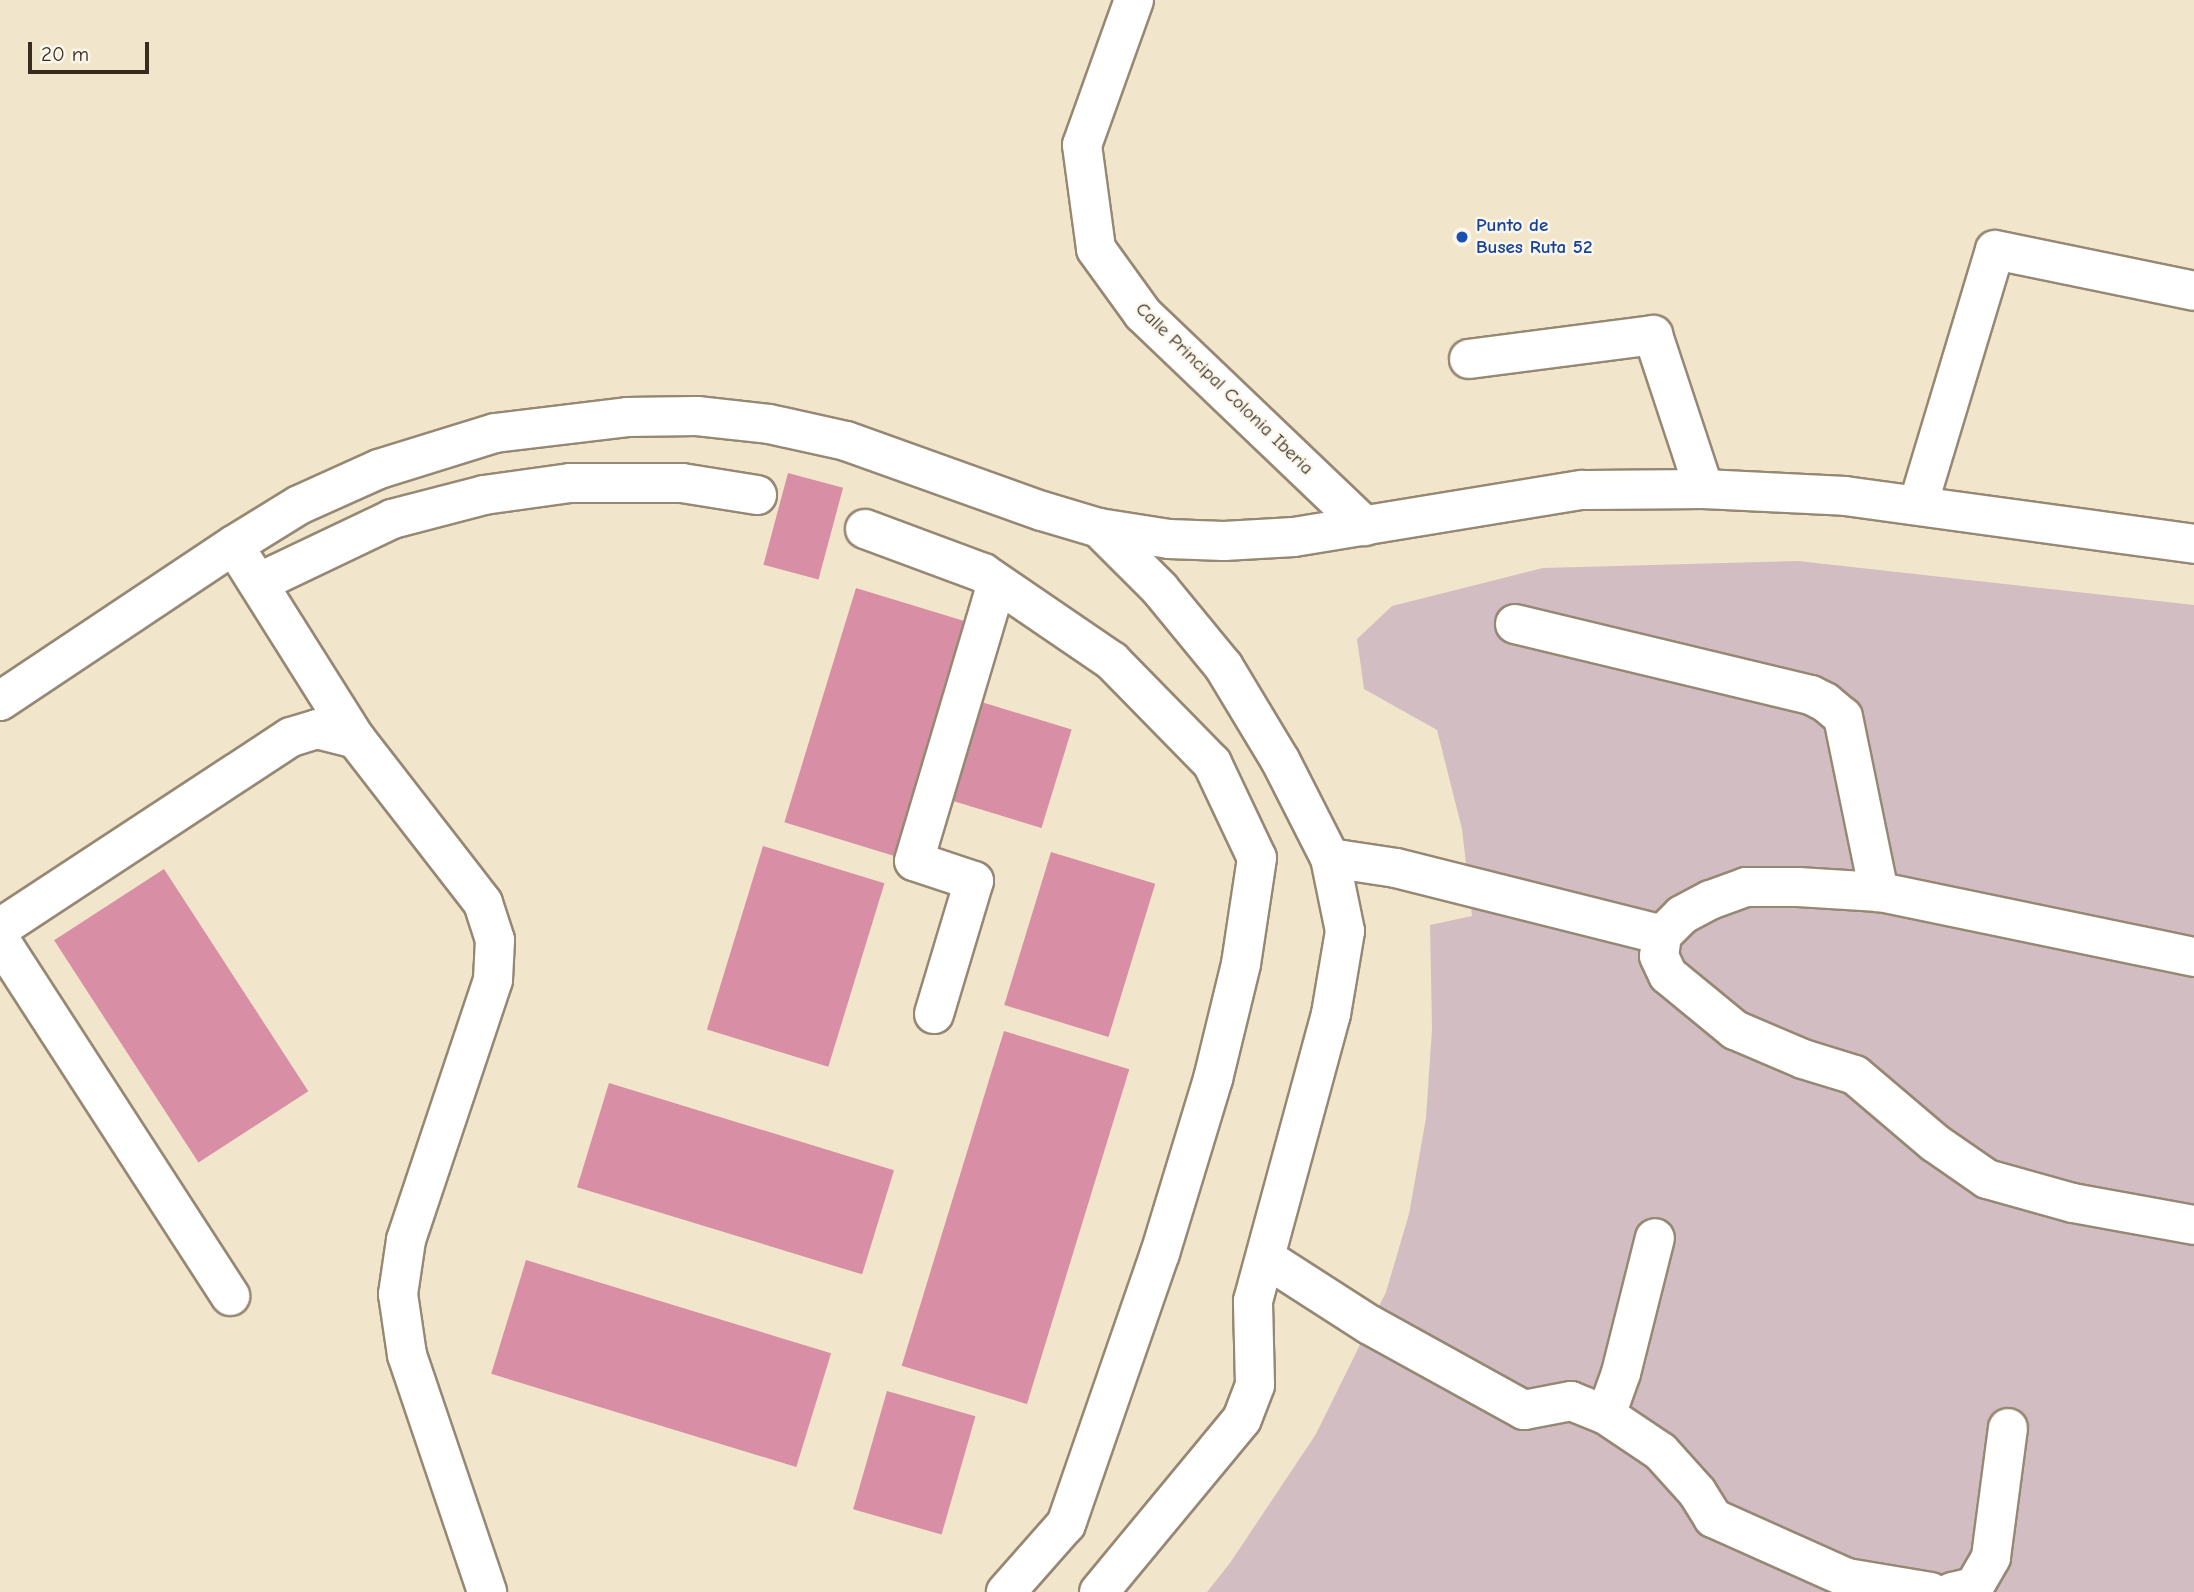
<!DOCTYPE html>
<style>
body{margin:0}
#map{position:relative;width:2194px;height:1592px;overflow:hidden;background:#f1e6cb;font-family:"Comic Neue",sans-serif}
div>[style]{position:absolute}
.industrial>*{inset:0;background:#d2bec2}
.building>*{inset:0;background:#d88ea4;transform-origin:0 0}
.roads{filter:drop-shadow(2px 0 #968874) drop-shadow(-2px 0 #968874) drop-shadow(0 2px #968874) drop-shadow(0 -2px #968874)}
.minor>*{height:38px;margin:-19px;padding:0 19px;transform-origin:19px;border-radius:19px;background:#fff}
.dots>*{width:19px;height:19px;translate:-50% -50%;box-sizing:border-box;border:4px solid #fbf7ec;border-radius:50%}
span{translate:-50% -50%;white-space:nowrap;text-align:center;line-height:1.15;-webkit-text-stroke:5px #fbf7ec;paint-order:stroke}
.transit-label{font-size:19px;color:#164399;font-weight:700}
.left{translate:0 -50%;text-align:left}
.street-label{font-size:19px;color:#3b2a1e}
.scale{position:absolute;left:28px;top:42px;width:121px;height:32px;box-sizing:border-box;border:4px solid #3b2a1e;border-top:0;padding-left:9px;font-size:21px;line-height:24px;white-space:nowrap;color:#3b2a1e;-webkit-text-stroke:5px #fbf7ec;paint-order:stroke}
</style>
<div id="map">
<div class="industrial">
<i style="clip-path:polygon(1798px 561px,2194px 605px,2194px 1592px,1207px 1592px,1230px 1563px,1316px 1434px,1386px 1292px,1409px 1214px,1426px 1118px,1432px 1029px,1430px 925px,1472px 916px,1462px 829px,1437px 730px,1364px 689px,1357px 639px,1392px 606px,1543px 568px)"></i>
</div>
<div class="building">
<i style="left:788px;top:473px;width:57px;height:95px;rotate:15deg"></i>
<i style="left:856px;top:588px;width:126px;height:245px;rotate:17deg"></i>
<i style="left:975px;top:700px;width:101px;height:103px;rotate:17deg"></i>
<i style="left:763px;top:846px;width:127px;height:192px;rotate:17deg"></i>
<i style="left:1051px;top:852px;width:109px;height:160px;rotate:17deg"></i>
<i style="left:164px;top:869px;width:265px;height:131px;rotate:57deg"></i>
<i style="left:1004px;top:1031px;width:131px;height:350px;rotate:17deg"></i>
<i style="left:609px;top:1083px;width:298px;height:109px;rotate:17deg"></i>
<i style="left:526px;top:1260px;width:319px;height:119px;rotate:17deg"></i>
<i style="left:887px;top:1391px;width:92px;height:123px;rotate:16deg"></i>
</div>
<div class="roads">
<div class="minor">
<i style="left:1134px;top:0;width:154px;rotate:109.7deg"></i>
<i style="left:1082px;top:145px;width:105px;rotate:82.3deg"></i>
<i style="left:1096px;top:249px;width:80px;rotate:54.1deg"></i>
<i style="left:1143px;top:314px;width:307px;rotate:43.7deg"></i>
<i style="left:1469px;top:359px;width:186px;rotate:-7.4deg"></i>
<i style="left:1653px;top:335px;width:162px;rotate:71.7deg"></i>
<i style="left:1918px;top:505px;width:266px;rotate:-73.2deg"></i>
<i style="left:1995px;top:250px;width:203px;rotate:11.6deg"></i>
<i style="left:865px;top:529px;width:126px;rotate:20.4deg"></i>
<i style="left:983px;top:573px;width:156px;rotate:34.3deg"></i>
<i style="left:1112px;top:661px;width:143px;rotate:45.6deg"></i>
<i style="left:1212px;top:763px;width:105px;rotate:64.7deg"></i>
<i style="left:1257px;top:858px;width:107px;rotate:98.6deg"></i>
<i style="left:1241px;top:964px;width:118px;rotate:103.7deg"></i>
<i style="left:1213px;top:1079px;width:182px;rotate:106.9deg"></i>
<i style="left:1160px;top:1253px;width:287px;rotate:109.1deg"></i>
<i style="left:1066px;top:1524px;width:91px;rotate:131.4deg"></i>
<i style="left:245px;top:563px;width:208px;rotate:57.8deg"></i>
<i style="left:258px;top:583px;width:148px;rotate:-25.5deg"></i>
<i style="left:392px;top:519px;width:95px;rotate:-14.6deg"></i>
<i style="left:484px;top:495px;width:87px;rotate:-7.9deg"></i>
<i style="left:570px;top:483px;width:112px"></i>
<i style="left:682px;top:483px;width:76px;rotate:9.1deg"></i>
<i style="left:1515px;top:624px;width:304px;rotate:13.5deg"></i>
<i style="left:1811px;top:695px;width:16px;rotate:27deg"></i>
<i style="left:1825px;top:702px;width:23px;rotate:40deg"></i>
<i style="left:1843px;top:717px;width:179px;rotate:78.4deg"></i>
<i style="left:0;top:701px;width:281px;rotate:-33.7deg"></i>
<i style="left:234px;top:545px;width:76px;rotate:-31.6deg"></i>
<i style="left:299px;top:505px;width:88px;rotate:-24.2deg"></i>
<i style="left:379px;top:469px;width:121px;rotate:-17.2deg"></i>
<i style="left:495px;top:433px;width:133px;rotate:-6.9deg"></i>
<i style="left:627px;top:417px;width:70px;rotate:-0.8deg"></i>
<i style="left:697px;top:416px;width:72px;rotate:6.3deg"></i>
<i style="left:769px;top:424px;width:79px;rotate:12.4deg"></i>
<i style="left:846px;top:441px;width:208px;rotate:19.7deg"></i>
<i style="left:1042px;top:511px;width:59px;rotate:16.6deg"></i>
<i style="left:1099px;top:528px;width:71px;rotate:8.9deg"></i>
<i style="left:1169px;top:539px;width:55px;rotate:2.1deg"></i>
<i style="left:1224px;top:541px;width:70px;rotate:-3.3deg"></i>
<i style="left:1294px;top:537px;width:292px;rotate:-9.3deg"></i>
<i style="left:1582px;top:490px;width:122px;rotate:-0.5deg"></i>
<i style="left:1704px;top:489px;width:141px;rotate:2.8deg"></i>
<i style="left:1845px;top:496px;width:352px;rotate:7.8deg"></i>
<i style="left:1330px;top:858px;width:67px;rotate:8.6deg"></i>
<i style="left:1396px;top:868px;width:274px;rotate:14.1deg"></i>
<i style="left:0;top:928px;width:348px;rotate:-33.3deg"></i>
<i style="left:291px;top:737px;width:27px;rotate:-17deg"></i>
<i style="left:317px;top:729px;width:40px;rotate:14.4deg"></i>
<i style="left:356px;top:739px;width:207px;rotate:52.2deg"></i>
<i style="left:483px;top:903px;width:39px;rotate:72deg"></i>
<i style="left:495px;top:940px;width:40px;rotate:92.9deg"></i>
<i style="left:493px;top:980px;width:274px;rotate:108.5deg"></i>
<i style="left:406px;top:1240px;width:55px;rotate:98.4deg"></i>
<i style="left:398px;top:1294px;width:62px;rotate:81.6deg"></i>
<i style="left:407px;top:1355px;width:250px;rotate:71.3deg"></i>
<i style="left:0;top:940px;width:424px;rotate:57.1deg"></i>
<i style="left:2194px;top:957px;width:322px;rotate:-168.3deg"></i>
<i style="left:1879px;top:892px;width:81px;rotate:-176.5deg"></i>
<i style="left:1798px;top:887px;width:52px;rotate:180deg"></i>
<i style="left:1746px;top:887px;width:38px;rotate:160deg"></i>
<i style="left:1710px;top:900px;width:32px;rotate:152deg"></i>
<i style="left:1682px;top:915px;width:28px;rotate:135deg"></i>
<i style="left:1662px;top:935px;width:21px;rotate:98deg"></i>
<i style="left:1659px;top:956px;width:21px;rotate:65deg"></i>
<i style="left:1668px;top:975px;width:87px;rotate:39.4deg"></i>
<i style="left:1735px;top:1030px;width:74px;rotate:23.1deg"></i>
<i style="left:1803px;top:1059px;width:54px;rotate:17.1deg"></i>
<i style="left:1855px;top:1075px;width:105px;rotate:40.4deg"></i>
<i style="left:1935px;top:1143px;width:63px;rotate:34.7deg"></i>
<i style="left:1987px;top:1179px;width:89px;rotate:15.6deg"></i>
<i style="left:2073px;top:1203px;width:123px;rotate:10.3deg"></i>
<i style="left:934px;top:1014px;width:139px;rotate:-73.3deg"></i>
<i style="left:974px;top:881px;width:63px;rotate:-161.6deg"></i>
<i style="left:914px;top:861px;width:290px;rotate:-73.4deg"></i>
<i style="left:1267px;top:1259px;width:122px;rotate:32.7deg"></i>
<i style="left:1370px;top:1325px;width:176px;rotate:28.9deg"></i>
<i style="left:1524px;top:1410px;width:48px;rotate:-10.8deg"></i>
<i style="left:1571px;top:1401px;width:38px;rotate:22deg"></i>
<i style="left:1606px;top:1415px;width:66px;rotate:33.9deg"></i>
<i style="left:1661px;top:1452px;width:54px;rotate:48deg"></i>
<i style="left:1697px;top:1492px;width:31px;rotate:58deg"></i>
<i style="left:1713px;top:1518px;width:147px;rotate:24.1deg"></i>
<i style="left:1847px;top:1578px;width:85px;rotate:9.5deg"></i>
<i style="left:1606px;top:1415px;width:45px;rotate:-70.3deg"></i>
<i style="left:1621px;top:1373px;width:139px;rotate:-75.9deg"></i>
<i style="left:1099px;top:1592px;width:224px;rotate:-50.4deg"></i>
<i style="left:1242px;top:1419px;width:36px;rotate:-69deg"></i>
<i style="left:1255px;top:1385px;width:84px;rotate:-91.4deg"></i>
<i style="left:1253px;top:1301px;width:297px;rotate:-74.8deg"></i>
<i style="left:1331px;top:1014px;width:84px;rotate:-80.4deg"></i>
<i style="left:1345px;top:931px;width:75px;rotate:-101.6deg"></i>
<i style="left:1330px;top:858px;width:110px;rotate:-117deg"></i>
<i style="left:1280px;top:760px;width:109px;rotate:-121.1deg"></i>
<i style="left:1224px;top:667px;width:101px;rotate:-129.4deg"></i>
<i style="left:1160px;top:589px;width:86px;rotate:-135deg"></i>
<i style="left:1952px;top:1592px;width:23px;rotate:-13deg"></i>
<i style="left:1974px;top:1587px;width:34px;rotate:-60deg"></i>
<i style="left:1991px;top:1557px;width:130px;rotate:-82.5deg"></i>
</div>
</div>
<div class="dots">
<i style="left:1462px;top:237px;background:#1a4fb4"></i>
</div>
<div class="transit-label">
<span class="left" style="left:1476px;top:237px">Punto de<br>Buses Ruta 52</span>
</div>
<div class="street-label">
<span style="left:1224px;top:389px;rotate:44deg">Calle Principal Colonia Iberia</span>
</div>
<div class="scale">20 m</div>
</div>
